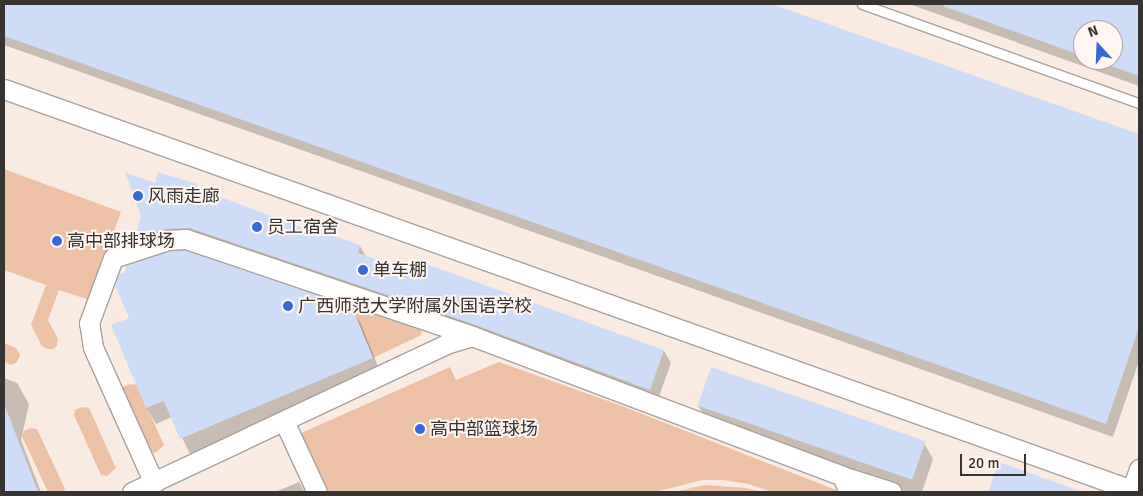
<!DOCTYPE html>
<meta charset="utf-8">
<style>
body{margin:0}
#map{position:relative;width:1143px;height:496px;overflow:hidden;background:#fef6f2;font-family:Signika,"Noto Sans SC",sans-serif}
div>[style]{position:absolute}
.built>*{inset:0;background:#f9ebe1}
.green>*{inset:0;background:#edc1a5}
.shadow>*{inset:0;background:#0003}
.building>*{inset:0;background:#cfdcf7;transform-origin:0 0}
.roads{filter:drop-shadow(1px 0 #a8a19d) drop-shadow(-1px 0 #a8a19d) drop-shadow(0 1px #a8a19d) drop-shadow(0 -1px #a8a19d)}
.service>*{height:9px;margin:-4.5px;padding:0 4.5px;transform-origin:4.5px;border-radius:4.5px;background:#fff}
.minor>*{height:19px;margin:-9.5px;padding:0 9.5px;transform-origin:9.5px;border-radius:9.5px;background:#fff}
.dots>*{width:14px;height:14px;translate:-50% -50%;box-sizing:border-box;border:2px solid #fef6f2;border-radius:50%}
span{translate:-50% -50%;white-space:nowrap;text-align:center;line-height:1.15;-webkit-text-stroke:4px #fef6f2;paint-order:stroke}
.poi-label{font-size:18px;color:#363331}
.left{translate:0 -50%;text-align:left}
.frame{position:absolute;inset:0;border:5px solid #363331;pointer-events:none}
.north{position:absolute;left:1073px;top:20px;width:50px;height:50px;box-sizing:border-box;background:#fef6f2;border:1px solid #aea8a5;border-radius:50%;rotate:340deg;font-size:14px;font-weight:700;line-height:20px;text-align:center;color:#363331}
.north::after{content:'';display:block;margin:auto;width:18px;height:22px;background:#3967d8;clip-path:polygon(50% 0,100% 100%,50% 72%,0 100%)}
.scale{position:absolute;left:960px;top:454px;width:66px;height:22px;box-sizing:border-box;border:2px solid #363331;border-top:0;padding-left:6px;font-size:15px;line-height:18px;white-space:nowrap;color:#363331;-webkit-text-stroke:4px #fef6f2;paint-order:stroke}
</style>
<div id="map">
<div class="built">
<i style="clip-path:polygon(evenodd,4px 4px,1139px 4px,1139px 492px,4px 492px,4px 4px,1083px 30px,1113px 30px,1113px 60px,1083px 60px,1083px 30px)"></i>
</div>
<div class="green">
<i style="clip-path:polygon(4px 169px,121px 212px,89px 300px,59px 290px,48px 320px,58px 339px,57px 346px,53px 349px,47px 349px,42px 346px,31px 325px,46px 285px,4px 270px)"></i>
<i style="clip-path:polygon(350px 302px,422px 328px,421px 335px,373px 358px)"></i>
<i style="clip-path:polygon(4px 343px,16px 348px,20px 355px,17px 362px,11px 365px,4px 362px)"></i>
<i style="clip-path:polygon(499px 362px,622px 406px,836px 490px,837px 492px,772px 492px,748px 484px,723px 480px,702px 480px,655px 492px,325px 492px,299px 434px,450px 367px,456px 380px)"></i>
<i style="clip-path:polygon(130px 384px,137px 385px,164px 445px,155px 453px,148px 451px,121px 393px,123px 387px)"></i>
<i style="clip-path:polygon(82px 407px,89px 408px,116px 468px,107px 476px,101px 475px,74px 415px,75px 410px)"></i>
<i style="clip-path:polygon(31px 428px,37px 429px,65px 489px,63px 492px,48px 492px,22px 436px,24px 431px)"></i>
<i style="clip-path:polygon(704px 485px,747px 488px,760px 492px,674px 492px)"></i>
</div>
<div class="shadow">
<i style="clip-path:polygon(4px 4px,768px 4px,1139px 136px,1139px 361px,1113px 437px,4px 45px)"></i>
<i style="clip-path:polygon(evenodd,909px 4px,1139px 4px,1139px 86px,909px 4px,1083px 30px,1113px 30px,1113px 60px,1083px 60px,1083px 30px)"></i>
<i style="clip-path:polygon(156px 184px,196px 185px,199px 190px,326px 238px,360px 246px,366px 257px,664px 351px,671px 363px,657px 402px,198px 241px,143px 251px,136px 239px)"></i>
<i style="clip-path:polygon(351px 308px,361px 324px,381px 374px,190px 454px,172px 417px,156px 424px,147px 408px,113px 326px)"></i>
<i style="clip-path:polygon(4px 378px,17px 383px,29px 404px,21px 440px,41px 492px,4px 492px)"></i>
<i style="clip-path:polygon(698px 406px,924px 443px,933px 459px,922px 492px,907px 492px,708px 422px)"></i>
<i style="clip-path:polygon(999px 464px,1081px 492px,989px 492px)"></i>
<i style="clip-path:polygon(299px 482px,305px 492px,275px 492px)"></i>
</div>
<div class="building">
<i style="clip-path:polygon(4px 4px,772px 4px,1139px 134px,1139px 327px,1106px 424px,4px 36px)"></i>
<i style="clip-path:polygon(944px 4px,1139px 4px,1139px 76px,1095px 60px,1113px 60px,1113px 30px,1083px 30px,1083px 56px,943px 6px)"></i>
<i style="clip-path:polygon(125px 172px,155px 183px,158px 172px,197px 184px,196px 188px,325px 236px,326px 233px,360px 245px,358px 253px,422px 275px,426px 264px,664px 350px,650px 390px,476px 325px,190px 228px,165px 229px,135px 239px,141px 216px)"></i>
<i style="clip-path:polygon(184px 250px,352px 307px,373px 358px,180px 439px,164px 401px,146px 408px,111px 325px,129px 318px,115px 285px,119px 275px,125px 272px,127px 265px,170px 251px)"></i>
<i style="left:711px;top:367px;width:227px;height:41px;rotate:19deg"></i>
<i style="clip-path:polygon(5px 406px,38px 492px,4px 492px)"></i>
<i style="clip-path:polygon(999px 462px,1077px 490px,1077px 492px,988px 492px)"></i>
</div>
<div class="roads">
<div class="service">
<i style="left:862px;top:4px;width:294px;rotate:19.7deg"></i>
</div>
<div class="minor">
<i style="left:4px;top:89px;width:1197px;rotate:19.57deg"></i>
<i style="left:1132px;top:490px;width:22px;rotate:-72deg"></i>
<i style="left:284px;top:421px;width:78px;rotate:65.1deg"></i>
<i style="left:842px;top:476px;width:52px;rotate:17.7deg"></i>
<i style="left:154px;top:483px;width:149px;rotate:-114.2deg"></i>
<i style="left:93px;top:347px;width:24px;rotate:-99deg"></i>
<i style="left:89px;top:323px;width:69px;rotate:-69.7deg"></i>
<i style="left:113px;top:258px;width:58px;rotate:-18.1deg"></i>
<i style="left:168px;top:240px;width:18px;rotate:-3deg"></i>
<i style="left:186px;top:239px;width:302px;rotate:18.7deg"></i>
<i style="left:132px;top:492px;width:347px;rotate:-25.2deg"></i>
<i style="left:446px;top:344px;width:27px;rotate:-17deg"></i>
<i style="left:472px;top:336px;width:396px;rotate:20.7deg"></i>
<i style="left:842px;top:476px;width:17px;rotate:66deg"></i>
</div>
</div>
<div class="dots">
<i style="left:138px;top:196px;background:#3967d8"></i>
<i style="left:257px;top:227px;background:#3967d8"></i>
<i style="left:57px;top:241px;background:#3967d8"></i>
<i style="left:363px;top:270px;background:#3967d8"></i>
<i style="left:288px;top:306px;background:#3967d8"></i>
<i style="left:420px;top:429px;background:#3967d8"></i>
</div>
<div class="poi-label">
<span class="left" style="left:148px;top:196px">风雨走廊</span>
<span class="left" style="left:267px;top:227px">员工宿舍</span>
<span class="left" style="left:67px;top:241px">高中部排球场</span>
<span class="left" style="left:373px;top:270px">单车棚</span>
<span class="left" style="left:298px;top:306px">广西师范大学附属外国语学校</span>
<span class="left" style="left:430px;top:429px">高中部篮球场</span>
</div>
<div class="frame"></div>
<div class="north">N</div>
<div class="scale">20 m</div>
</div>
